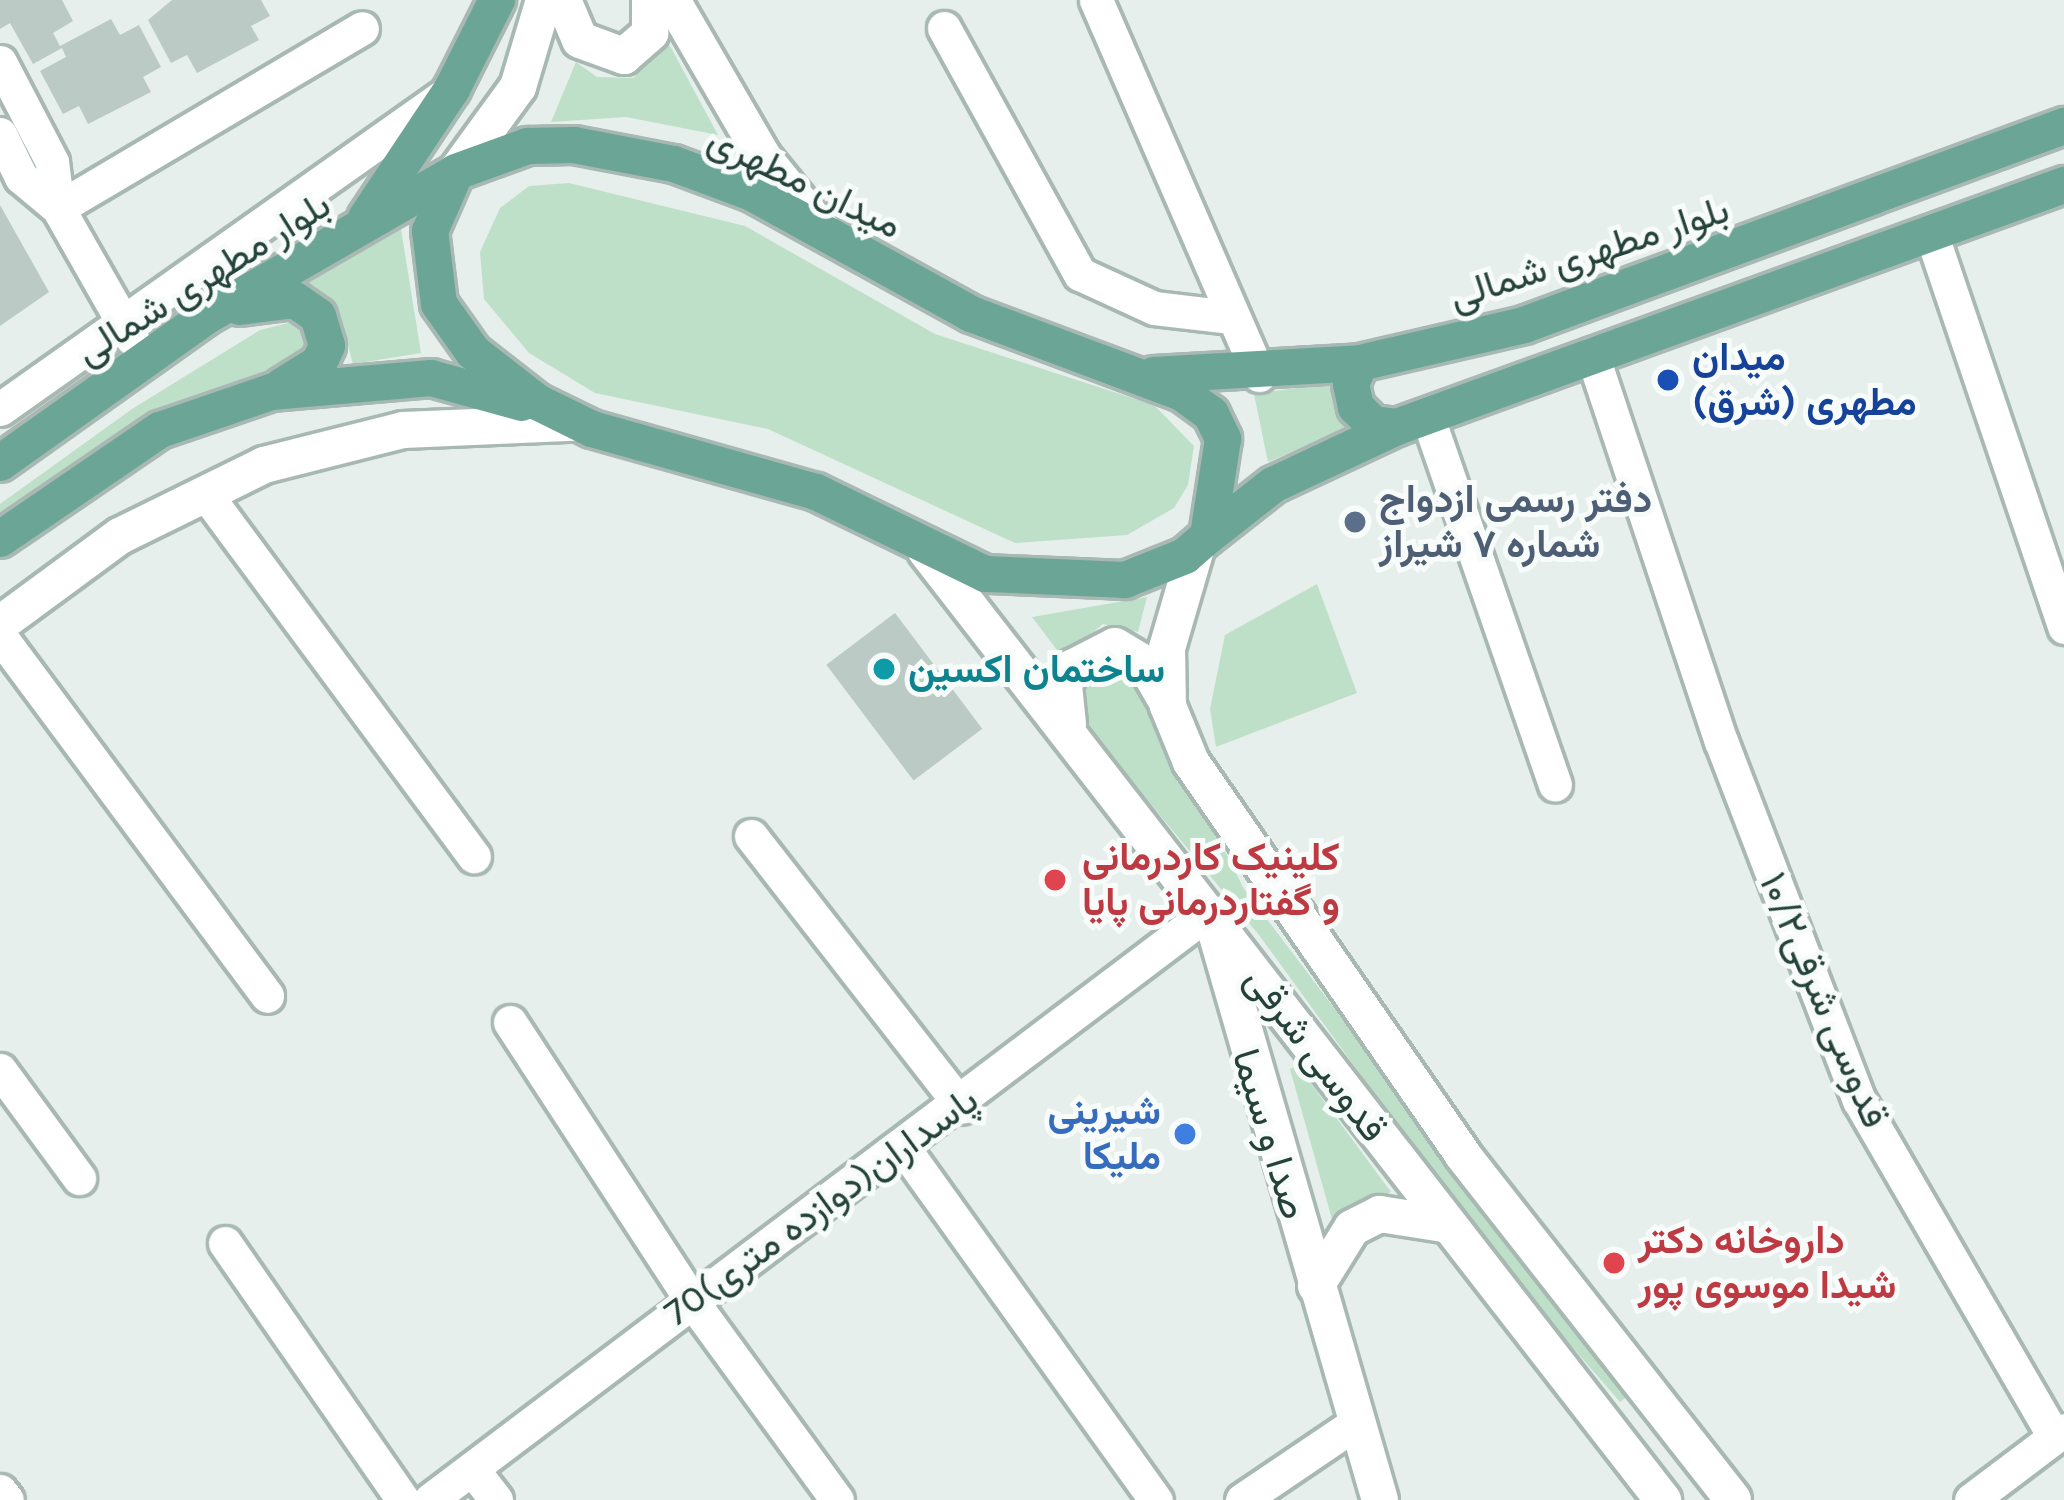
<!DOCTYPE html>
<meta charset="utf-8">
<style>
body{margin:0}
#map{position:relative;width:2064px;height:1500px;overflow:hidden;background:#e6efeb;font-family:Karla,Vazirmatn,sans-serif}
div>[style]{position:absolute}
.green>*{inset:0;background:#bfe0c8}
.building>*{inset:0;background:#bbcac4;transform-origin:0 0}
.roads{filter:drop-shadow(3px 0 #a8b8b2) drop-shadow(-3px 0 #a8b8b2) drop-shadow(0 3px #a8b8b2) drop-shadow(0 -3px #a8b8b2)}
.minor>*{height:33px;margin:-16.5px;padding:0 16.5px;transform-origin:16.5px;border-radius:16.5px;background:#fff}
.tertiary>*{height:36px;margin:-18px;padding:0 18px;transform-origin:18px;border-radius:18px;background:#fff}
.secondary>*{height:36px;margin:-18px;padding:0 18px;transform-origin:18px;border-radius:18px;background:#fff}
.primary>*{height:36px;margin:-18px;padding:0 18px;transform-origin:18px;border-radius:18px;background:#6aa596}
.dots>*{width:33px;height:33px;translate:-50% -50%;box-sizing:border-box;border:6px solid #f7fbf9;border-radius:50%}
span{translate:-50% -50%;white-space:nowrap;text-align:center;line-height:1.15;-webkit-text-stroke:10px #f7fbf9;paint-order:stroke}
.street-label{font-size:39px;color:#24423a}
.transit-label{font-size:39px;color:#164399;font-weight:700}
.left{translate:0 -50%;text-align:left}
.service-label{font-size:39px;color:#4e5e75;font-weight:700}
.culture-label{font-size:39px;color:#0d838f;font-weight:700}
.health-label{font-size:39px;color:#be3a42;font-weight:700}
.shop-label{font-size:39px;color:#366cbe;font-weight:700}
.right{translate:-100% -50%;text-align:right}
</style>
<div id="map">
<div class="green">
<i style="clip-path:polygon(669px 44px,718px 135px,626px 117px,551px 122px,576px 62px,597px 77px,633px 78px)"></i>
<i style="clip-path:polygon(569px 183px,745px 226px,935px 334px,1154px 405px,1194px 446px,1188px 485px,1174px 508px,1127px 535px,1015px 543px,768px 429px,595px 393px,529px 353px,484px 299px,480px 252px,500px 208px,529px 186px)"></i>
<i style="clip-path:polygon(401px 229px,421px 353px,353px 364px,339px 313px,304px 285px)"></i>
<i style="clip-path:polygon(292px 322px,312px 341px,300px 361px,187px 401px,0 524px,0 504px,132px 409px,260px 330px)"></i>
<i style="clip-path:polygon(1337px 382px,1353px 426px,1268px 462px,1254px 394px)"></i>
<i style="clip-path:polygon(1317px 584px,1357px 693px,1216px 747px,1210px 709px,1225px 635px)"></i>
<i style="clip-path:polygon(1147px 597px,1138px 632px,1103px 624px,1063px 658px,1032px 617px)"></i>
<i style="clip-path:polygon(1100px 661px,1132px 668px,1244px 889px,1628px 1396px,1620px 1402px,1489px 1251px,1259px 935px,1087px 727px,1077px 708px,1082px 674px)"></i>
<i style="clip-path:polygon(1298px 1066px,1391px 1192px,1333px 1223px,1290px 1069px)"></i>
</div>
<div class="building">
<i style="clip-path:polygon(0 0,62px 0,73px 21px,53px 33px,60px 46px,111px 19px,120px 35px,139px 25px,161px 67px,143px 77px,151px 92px,88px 124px,79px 106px,63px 114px,40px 71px,66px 57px,62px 48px,33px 64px,10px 23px,0 29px)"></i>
<i style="clip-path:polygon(172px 0,261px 0,270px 16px,251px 26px,259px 40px,197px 73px,187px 55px,171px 63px,148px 20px)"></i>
<i style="clip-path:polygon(0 205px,49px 292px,0 326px)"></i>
<i style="left:895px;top:613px;width:145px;height:86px;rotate:53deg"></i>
</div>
<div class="roads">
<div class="minor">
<i style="left:1096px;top:0;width:409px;rotate:66.5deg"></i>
<i style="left:944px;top:28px;width:281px;rotate:61.1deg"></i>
<i style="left:1080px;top:274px;width:81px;rotate:24.7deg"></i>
<i style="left:1154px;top:308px;width:78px;rotate:6.7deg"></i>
<i style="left:0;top:62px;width:113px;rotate:62.5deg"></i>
<i style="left:52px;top:162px;width:46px;rotate:82.6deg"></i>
<i style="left:58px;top:208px;width:150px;rotate:60.4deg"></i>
<i style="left:0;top:134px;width:48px;rotate:64deg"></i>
<i style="left:21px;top:177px;width:48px;rotate:40deg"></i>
<i style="left:58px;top:208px;width:353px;rotate:-30.6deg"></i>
<i style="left:1931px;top:233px;width:416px;rotate:71.3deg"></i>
<i style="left:1592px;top:354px;width:408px;rotate:71.6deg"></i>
<i style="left:1721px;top:741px;width:385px;rotate:69deg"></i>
<i style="left:1859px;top:1100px;width:389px;rotate:59.9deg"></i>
<i style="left:0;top:409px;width:546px;rotate:-35.23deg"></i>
<i style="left:1427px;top:415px;width:391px;rotate:70.9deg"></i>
<i style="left:205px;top:493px;width:452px;rotate:53.5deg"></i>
<i style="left:0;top:636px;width:448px;rotate:53.4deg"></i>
<i style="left:751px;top:836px;width:343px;rotate:52.1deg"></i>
<i style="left:510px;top:1022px;width:328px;rotate:56.9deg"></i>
<i style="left:689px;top:1297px;width:251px;rotate:53.9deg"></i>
<i style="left:0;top:1070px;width:134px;rotate:53.8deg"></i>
<i style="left:905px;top:1150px;width:431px;rotate:54.4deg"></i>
<i style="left:225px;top:1243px;width:313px;rotate:55.3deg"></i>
<i style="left:472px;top:1469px;width:39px;rotate:52deg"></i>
<i style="left:0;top:1491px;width:11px;rotate:52deg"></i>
<i style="left:430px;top:1500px;width:977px;rotate:-37.06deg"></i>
<i style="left:1242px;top:1500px;width:139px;rotate:-34.1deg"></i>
<i style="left:1971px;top:1500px;width:116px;rotate:-37deg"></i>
</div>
<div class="tertiary">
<i style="left:1211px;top:915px;width:609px;rotate:73.89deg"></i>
<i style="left:1316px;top:1286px;width:68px;rotate:-58.2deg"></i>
<i style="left:1352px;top:1228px;width:31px;rotate:-27deg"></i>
<i style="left:1380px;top:1214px;width:64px;rotate:9deg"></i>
</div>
<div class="secondary">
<i style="left:563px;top:0;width:43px;rotate:67deg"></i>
<i style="left:580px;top:40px;width:47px;rotate:20deg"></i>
<i style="left:624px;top:56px;width:35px;rotate:-41deg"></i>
<i style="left:650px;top:33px;width:33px;rotate:-90deg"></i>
<i style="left:672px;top:0;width:181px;rotate:59.9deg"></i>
<i style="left:763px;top:157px;width:97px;rotate:50.9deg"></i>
<i style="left:456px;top:172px;width:105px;rotate:-53.9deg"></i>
<i style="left:518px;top:87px;width:91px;rotate:-73.4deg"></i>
<i style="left:1196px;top:549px;width:103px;rotate:106.3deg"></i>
<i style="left:1167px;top:648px;width:58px;rotate:89deg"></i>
<i style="left:1168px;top:706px;width:61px;rotate:67.7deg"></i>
<i style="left:1191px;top:762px;width:477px;rotate:55.3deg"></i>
<i style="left:1462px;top:1154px;width:439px;rotate:51.9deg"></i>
<i style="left:926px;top:551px;width:1202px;rotate:52.17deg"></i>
<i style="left:0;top:624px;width:149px;rotate:-36.3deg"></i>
<i style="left:120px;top:536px;width:161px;rotate:-26.2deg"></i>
<i style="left:264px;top:465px;width:143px;rotate:-14.1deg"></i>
<i style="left:403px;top:430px;width:170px;rotate:-2.4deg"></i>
<i style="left:1068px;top:724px;width:39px;rotate:-96deg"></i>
<i style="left:1064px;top:685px;width:19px;rotate:-65deg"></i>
<i style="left:1072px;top:668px;width:48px;rotate:-27.1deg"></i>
<i style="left:1115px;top:646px;width:35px;rotate:31deg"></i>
<i style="left:1145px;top:664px;width:44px;rotate:59.9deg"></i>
</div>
<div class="primary">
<i style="left:574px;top:145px;width:102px;rotate:10.8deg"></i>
<i style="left:674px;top:164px;width:83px;rotate:20.4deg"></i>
<i style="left:752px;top:193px;width:250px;rotate:28.9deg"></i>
<i style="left:971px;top:314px;width:225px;rotate:20.5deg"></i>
<i style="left:1182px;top:393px;width:36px;rotate:36deg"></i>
<i style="left:1211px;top:414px;width:28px;rotate:64deg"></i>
<i style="left:1223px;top:439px;width:98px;rotate:98.8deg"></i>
<i style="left:1208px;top:536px;width:30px;rotate:139deg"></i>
<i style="left:1185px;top:556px;width:65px;rotate:158.2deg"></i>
<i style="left:1125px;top:580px;width:140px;rotate:-177.5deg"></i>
<i style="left:985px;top:574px;width:188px;rotate:-154.1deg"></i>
<i style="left:816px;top:492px;width:233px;rotate:-164.3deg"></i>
<i style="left:592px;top:429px;width:61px;rotate:-153.9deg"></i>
<i style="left:537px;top:402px;width:81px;rotate:-142deg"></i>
<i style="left:473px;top:352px;width:59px;rotate:-125.3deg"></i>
<i style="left:439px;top:304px;width:74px;rotate:-97deg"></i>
<i style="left:430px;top:231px;width:64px;rotate:-66.2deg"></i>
<i style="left:456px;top:172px;width:77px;rotate:-19.9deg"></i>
<i style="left:528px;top:146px;width:46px;rotate:-1.2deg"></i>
<i style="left:366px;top:218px;width:155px;rotate:-56.3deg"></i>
<i style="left:452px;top:89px;width:100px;rotate:-63.2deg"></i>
<i style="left:240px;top:307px;width:55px;rotate:-7.3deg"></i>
<i style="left:295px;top:300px;width:28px;rotate:35deg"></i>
<i style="left:318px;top:316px;width:31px;rotate:73deg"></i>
<i style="left:327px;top:346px;width:19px;rotate:115deg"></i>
<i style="left:319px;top:363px;width:44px;rotate:148.1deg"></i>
<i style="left:1360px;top:363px;width:23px;rotate:113deg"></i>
<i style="left:1351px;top:384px;width:24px;rotate:78deg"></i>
<i style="left:1356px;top:407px;width:24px;rotate:45deg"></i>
<i style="left:1373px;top:424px;width:24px;rotate:7deg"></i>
<i style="left:1154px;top:375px;width:206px;rotate:-3.3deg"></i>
<i style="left:1360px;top:363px;width:168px;rotate:-13deg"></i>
<i style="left:1524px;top:325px;width:576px;rotate:-20.23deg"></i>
<i style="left:0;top:463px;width:254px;rotate:-35.4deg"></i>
<i style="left:207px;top:316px;width:284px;rotate:-30deg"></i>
<i style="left:1208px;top:536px;width:83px;rotate:-38.1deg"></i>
<i style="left:1273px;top:485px;width:137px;rotate:-25.1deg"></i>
<i style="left:1397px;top:427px;width:710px;rotate:-19.94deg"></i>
<i style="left:0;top:539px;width:194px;rotate:-34.3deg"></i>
<i style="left:160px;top:430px;width:117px;rotate:-18.9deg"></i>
<i style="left:271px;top:392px;width:161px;rotate:-5deg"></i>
<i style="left:431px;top:378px;width:94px;rotate:15.4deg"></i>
</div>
</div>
<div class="dots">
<i style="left:1668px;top:380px;background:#1a4fb4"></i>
<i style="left:1355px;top:522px;background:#5c6f8a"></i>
<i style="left:884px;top:669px;background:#0f9aa8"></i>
<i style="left:1055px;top:880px;background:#e0444e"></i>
<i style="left:1185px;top:1134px;background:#3f7fe0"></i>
<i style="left:1614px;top:1263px;background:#e0444e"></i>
</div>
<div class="street-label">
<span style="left:805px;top:182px;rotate:26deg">میدان مطهری</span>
<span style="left:1589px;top:253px;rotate:-18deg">بلوار مطهرى شمالى</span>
<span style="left:203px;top:278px;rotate:-32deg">بلوار مطهری شمالی</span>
<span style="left:1824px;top:1000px;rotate:67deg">قدوسی شرقی۱۰/۲</span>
<span style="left:1316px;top:1054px;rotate:53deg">قدوسی شرقی</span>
<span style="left:1270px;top:1134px;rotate:73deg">صدا و سیما</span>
<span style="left:821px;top:1206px;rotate:-36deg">70پاسداران(دوازده متری)</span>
</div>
<div class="transit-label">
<span class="left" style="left:1692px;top:380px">میدان<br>مطهری (شرق)</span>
</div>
<div class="service-label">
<span class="left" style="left:1379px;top:522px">دفتر رسمی ازدواج<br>شماره ۷ شیراز</span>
</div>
<div class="culture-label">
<span class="left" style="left:908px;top:669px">ساختمان اکسین</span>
</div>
<div class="health-label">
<span class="left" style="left:1082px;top:880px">کلینیک کاردرمانی<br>و گفتاردرمانی پایا</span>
<span class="left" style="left:1638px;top:1263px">داروخانه دکتر<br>شیدا موسوی پور</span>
</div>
<div class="shop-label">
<span class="right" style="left:1161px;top:1134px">شیرینى<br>ملیکا</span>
</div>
</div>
